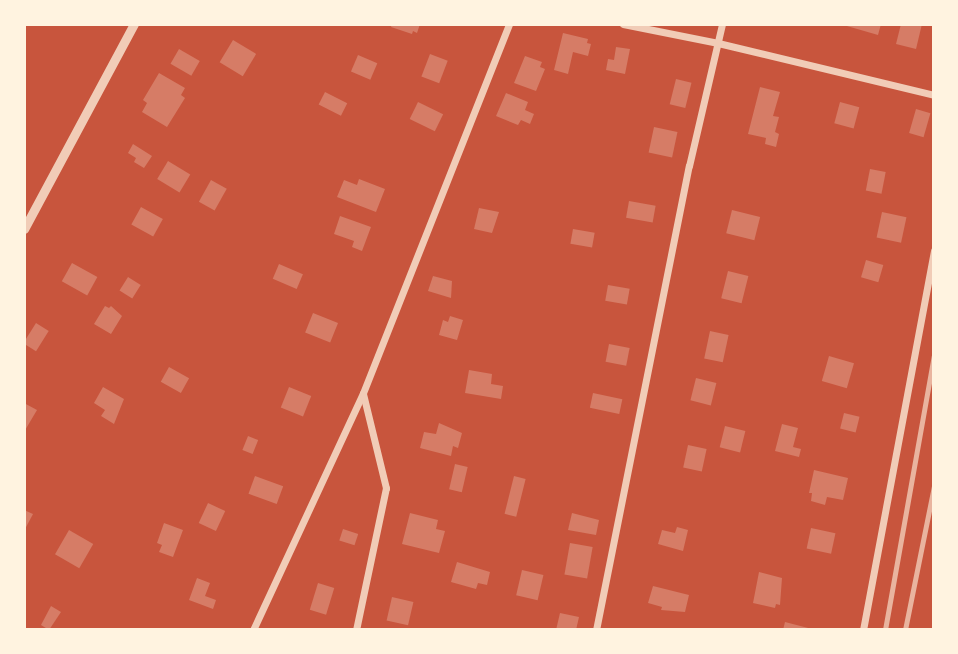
<!DOCTYPE html>
<style>
body{margin:0}
#map{position:relative;width:958px;height:654px;overflow:hidden;background:#c8553d;font-family:"Noto Sans",sans-serif}
div>[style]{position:absolute}
.building>*{inset:0;background:#d67c66;transform-origin:0 0}
.minor>*{height:7px;margin:-3.5px;padding:0 3.5px;transform-origin:3.5px;border-radius:3.5px;background:#f1ccb7}
.tertiary>*{height:9px;margin:-4.5px;padding:0 4.5px;transform-origin:4.5px;border-radius:4.5px;background:#f1ccb7}
.rail>*{height:4.5px;margin:-2.25px;padding:0 2.25px;transform-origin:2.25px;border-radius:2.25px;background:#e9b49f}
span{translate:-50% -50%;white-space:nowrap;text-align:center;line-height:1.15;-webkit-text-stroke:7px #fff3e0;paint-order:stroke}
.frame{position:absolute;inset:0;border:26px solid #fff3e0;pointer-events:none}
</style>
<div id="map">
<div class="building">
<i style="clip-path:polygon(392px 24px,420px 24px,417px 33px,413px 31px,412px 34px,391px 27px)"></i>
<i style="clip-path:polygon(840px 24px,881px 24px,878px 35px)"></i>
<i style="clip-path:polygon(901px 24px,922px 24px,916px 49px,896px 44px)"></i>
<i style="clip-path:polygon(563px 33px,588px 39px,587px 43px,591px 44px,588px 56px,573px 52px,568px 74px,554px 70px)"></i>
<i style="left:233px;top:40px;width:27px;height:26px;rotate:31deg"></i>
<i style="clip-path:polygon(616px 47px,630px 49px,625px 74px,606px 70px,608px 59px,614px 60px)"></i>
<i style="left:179px;top:49px;width:24px;height:17px;rotate:30deg"></i>
<i style="left:430px;top:54px;width:19px;height:24px;rotate:21deg"></i>
<i style="left:358px;top:55px;width:21px;height:18px;rotate:23deg"></i>
<i style="clip-path:polygon(525px 56px,542px 62px,540px 67px,545px 69px,536px 91px,514px 83px)"></i>
<i style="clip-path:polygon(159px 73px,185px 88px,181px 95px,185px 98px,167px 127px,142px 112px,147px 103px,143px 100px)"></i>
<i style="left:676px;top:79px;width:16px;height:26px;rotate:14deg"></i>
<i style="clip-path:polygon(760px 87px,780px 92px,773px 116px,779px 117px,775px 132px,779px 134px,776px 147px,765px 144px,766px 138px,748px 134px)"></i>
<i style="left:325px;top:92px;width:25px;height:14px;rotate:27deg"></i>
<i style="clip-path:polygon(506px 93px,528px 102px,525px 110px,534px 114px,530px 124px,521px 120px,518px 125px,496px 116px)"></i>
<i style="left:418px;top:102px;width:28px;height:19px;rotate:26deg"></i>
<i style="left:840px;top:102px;width:20px;height:22px;rotate:15deg"></i>
<i style="left:916px;top:109px;width:15px;height:25px;rotate:16deg"></i>
<i style="left:654px;top:127px;width:24px;height:26px;rotate:12deg"></i>
<i style="clip-path:polygon(133px 144px,152px 156px,144px 168px,134px 162px,136px 158px,128px 153px)"></i>
<i style="left:168px;top:161px;width:26px;height:21px;rotate:31deg"></i>
<i style="left:870px;top:169px;width:16px;height:22px;rotate:11deg"></i>
<i style="clip-path:polygon(359px 179px,385px 189px,376px 212px,337px 197px,344px 180px,357px 185px)"></i>
<i style="left:211px;top:180px;width:18px;height:25px;rotate:29deg"></i>
<i style="left:629px;top:201px;width:27px;height:17px;rotate:10deg"></i>
<i style="left:141px;top:207px;width:25px;height:20px;rotate:29deg"></i>
<i style="clip-path:polygon(479px 208px,499px 212px,492px 233px,474px 229px)"></i>
<i style="left:732px;top:210px;width:29px;height:24px;rotate:14deg"></i>
<i style="left:882px;top:212px;width:25px;height:26px;rotate:12deg"></i>
<i style="clip-path:polygon(340px 216px,371px 227px,362px 251px,352px 247px,354px 241px,334px 234px)"></i>
<i style="left:573px;top:229px;width:22px;height:15px;rotate:10deg"></i>
<i style="left:866px;top:260px;width:18px;height:18px;rotate:16deg"></i>
<i style="left:72px;top:263px;width:29px;height:21px;rotate:29deg"></i>
<i style="left:279px;top:264px;width:26px;height:16px;rotate:23deg"></i>
<i style="left:728px;top:271px;width:21px;height:28px;rotate:14deg"></i>
<i style="clip-path:polygon(433px 276px,452px 281px,451px 298px,428px 291px)"></i>
<i style="left:128px;top:277px;width:15px;height:16px;rotate:32deg"></i>
<i style="left:608px;top:285px;width:22px;height:16px;rotate:10deg"></i>
<i style="clip-path:polygon(105px 306px,109px 308px,111px 306px,122px 316px,111px 334px,94px 324px)"></i>
<i style="left:313px;top:313px;width:27px;height:21px;rotate:22deg"></i>
<i style="clip-path:polygon(450px 316px,463px 320px,457px 340px,439px 335px,443px 320px,448px 322px)"></i>
<i style="left:36px;top:323px;width:15px;height:24px;rotate:32deg"></i>
<i style="left:710px;top:331px;width:19px;height:28px;rotate:12deg"></i>
<i style="left:609px;top:344px;width:21px;height:18px;rotate:11deg"></i>
<i style="left:829px;top:356px;width:26px;height:26px;rotate:16deg"></i>
<i style="left:169px;top:367px;width:23px;height:17px;rotate:29deg"></i>
<i style="clip-path:polygon(469px 370px,492px 374px,491px 384px,503px 386px,501px 399px,465px 393px)"></i>
<i style="left:696px;top:378px;width:21px;height:23px;rotate:14deg"></i>
<i style="clip-path:polygon(103px 387px,124px 399px,114px 424px,101px 416px,105px 410px,94px 403px)"></i>
<i style="left:289px;top:387px;width:24px;height:22px;rotate:22deg"></i>
<i style="left:593px;top:393px;width:30px;height:15px;rotate:12deg"></i>
<i style="clip-path:polygon(24px 403px,37px 410px,24px 432px)"></i>
<i style="left:844px;top:413px;width:16px;height:16px;rotate:14deg"></i>
<i style="clip-path:polygon(439px 423px,462px 433px,458px 448px,453px 446px,451px 456px,420px 448px,424px 432px,436px 434px)"></i>
<i style="clip-path:polygon(782px 424px,798px 428px,793px 447px,801px 449px,799px 457px,775px 451px)"></i>
<i style="left:725px;top:426px;width:21px;height:22px;rotate:14deg"></i>
<i style="left:248px;top:436px;width:11px;height:15px;rotate:22deg"></i>
<i style="left:688px;top:445px;width:19px;height:23px;rotate:12deg"></i>
<i style="left:455px;top:464px;width:13px;height:26px;rotate:13deg"></i>
<i style="clip-path:polygon(814px 470px,848px 478px,843px 500px,827px 497px,825px 505px,811px 501px,812px 493px,809px 493px)"></i>
<i style="left:255px;top:476px;width:30px;height:19px;rotate:20deg"></i>
<i style="left:514px;top:476px;width:12px;height:39px;rotate:14deg"></i>
<i style="left:208px;top:503px;width:19px;height:22px;rotate:25deg"></i>
<i style="clip-path:polygon(24px 510px,33px 514px,24px 531px)"></i>
<i style="clip-path:polygon(410px 513px,438px 520px,436px 529px,445px 531px,439px 553px,402px 544px)"></i>
<i style="clip-path:polygon(572px 513px,599px 520px,596px 535px,568px 530px)"></i>
<i style="clip-path:polygon(164px 523px,183px 530px,173px 557px,159px 552px,162px 545px,157px 543px)"></i>
<i style="clip-path:polygon(677px 527px,688px 530px,683px 551px,658px 544px,662px 530px,675px 533px)"></i>
<i style="left:811px;top:528px;width:25px;height:21px;rotate:12deg"></i>
<i style="left:343px;top:529px;width:16px;height:12px;rotate:18deg"></i>
<i style="left:69px;top:530px;width:28px;height:28px;rotate:30deg"></i>
<i style="left:570px;top:543px;width:23px;height:32px;rotate:10deg"></i>
<i style="clip-path:polygon(457px 562px,490px 572px,487px 585px,478px 583px,476px 589px,451px 582px)"></i>
<i style="left:522px;top:570px;width:22px;height:26px;rotate:13deg"></i>
<i style="clip-path:polygon(759px 572px,782px 578px,780px 605px,776px 604px,775px 608px,753px 603px)"></i>
<i style="clip-path:polygon(197px 578px,210px 583px,205px 596px,216px 600px,213px 609px,189px 600px)"></i>
<i style="left:318px;top:583px;width:17px;height:28px;rotate:17deg"></i>
<i style="clip-path:polygon(653px 586px,689px 595px,685px 612px,661px 610px,662px 607px,648px 603px)"></i>
<i style="left:392px;top:597px;width:22px;height:24px;rotate:13deg"></i>
<i style="clip-path:polygon(51px 606px,61px 612px,49px 630px,41px 625px)"></i>
<i style="clip-path:polygon(560px 613px,579px 617px,576px 630px,556px 630px)"></i>
<i style="clip-path:polygon(785px 622px,812px 629px,811px 630px,783px 630px)"></i>
</div>
<div class="minor">
<i style="left:623px;top:24px;width:97px;rotate:11.3deg"></i>
<i style="left:718px;top:43px;width:222px;rotate:13.5deg"></i>
<i style="left:253px;top:630px;width:261px;rotate:-65.1deg"></i>
<i style="left:363px;top:393px;width:397px;rotate:-68.4deg"></i>
<i style="left:356px;top:630px;width:145px;rotate:-78.1deg"></i>
<i style="left:386px;top:488px;width:97px;rotate:-103.7deg"></i>
<i style="left:596px;top:630px;width:473px;rotate:-78.7deg"></i>
<i style="left:689px;top:166px;width:146px;rotate:-76.9deg"></i>
<i style="left:863px;top:630px;width:386px;rotate:-79.4deg"></i>
</div>
<div class="tertiary">
<i style="left:24px;top:229px;width:233px;rotate:-61.8deg"></i>
</div>
<div class="rail">
<i style="left:885px;top:630px;width:278px;rotate:-79.9deg"></i>
<i style="left:905px;top:630px;width:147px;rotate:-78.6deg"></i>
</div>
<div class="frame"></div>
</div>
